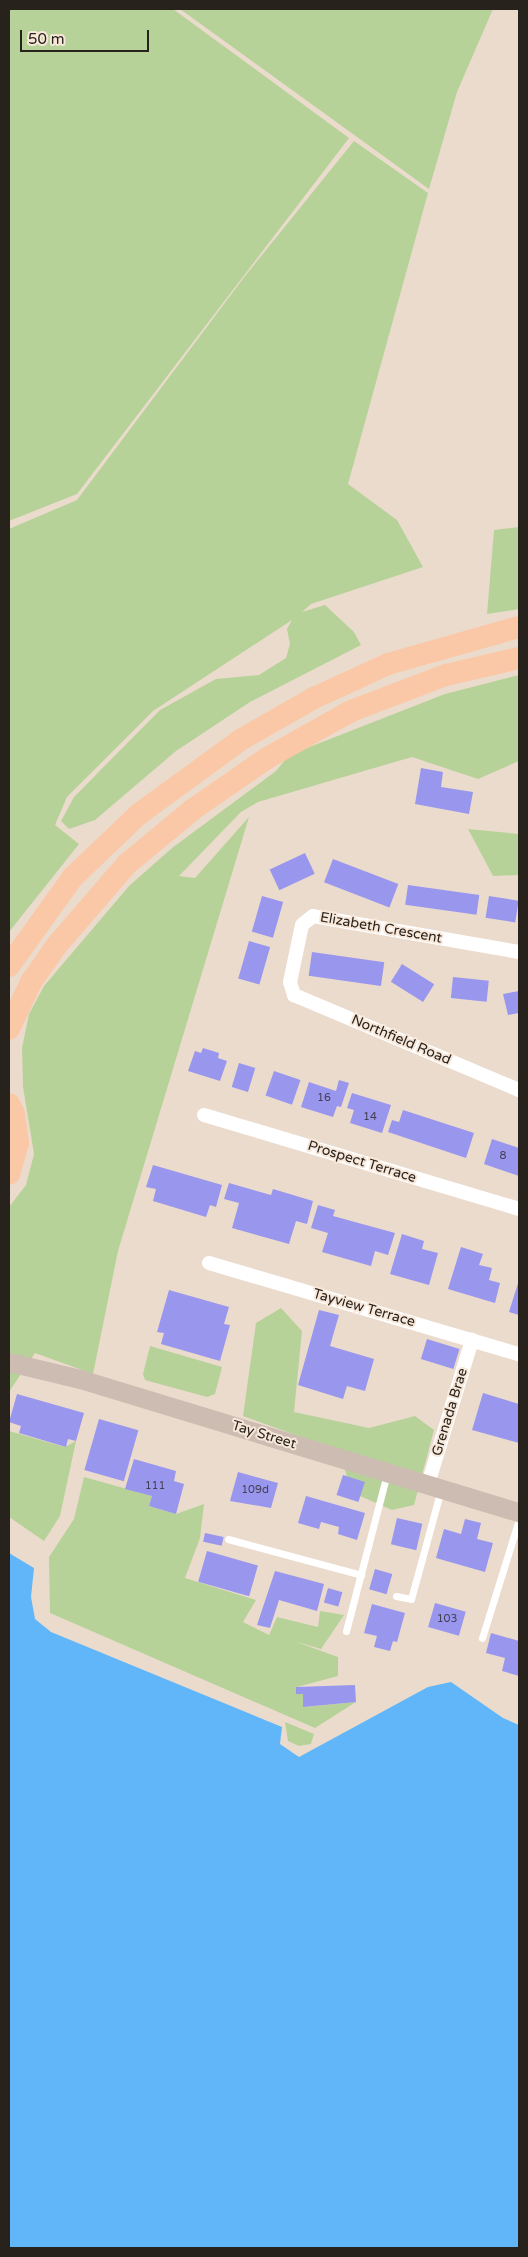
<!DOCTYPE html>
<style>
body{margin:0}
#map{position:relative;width:528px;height:2257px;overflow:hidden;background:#ebdbcd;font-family:"Varela Round",sans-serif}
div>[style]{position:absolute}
.green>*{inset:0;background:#b7d299}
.water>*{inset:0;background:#60b6f8}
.building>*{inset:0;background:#9996ee;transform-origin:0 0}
.service>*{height:7px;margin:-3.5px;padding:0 3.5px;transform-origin:3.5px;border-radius:3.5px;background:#fff}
.minor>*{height:14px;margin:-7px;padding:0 7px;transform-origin:7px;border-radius:7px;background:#fff}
.secondary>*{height:19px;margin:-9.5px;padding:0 9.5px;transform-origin:9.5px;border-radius:9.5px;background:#ccbcb1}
.trunk>*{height:22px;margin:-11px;padding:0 11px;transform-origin:11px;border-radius:11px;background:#fac8a6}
span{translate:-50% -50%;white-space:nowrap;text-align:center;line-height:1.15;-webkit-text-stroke:4px #f8e8da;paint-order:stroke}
.number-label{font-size:11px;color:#443f51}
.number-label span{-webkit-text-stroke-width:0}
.street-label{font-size:14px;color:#28221d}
.frame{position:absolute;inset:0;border:10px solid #28221d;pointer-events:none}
.scale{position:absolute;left:20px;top:30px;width:129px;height:22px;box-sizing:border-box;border:2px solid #28221d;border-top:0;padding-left:6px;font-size:15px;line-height:18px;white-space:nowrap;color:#28221d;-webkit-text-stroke:4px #f8e8da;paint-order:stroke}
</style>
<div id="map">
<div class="green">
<i style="clip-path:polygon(9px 9px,173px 9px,349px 138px,77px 494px,9px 521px)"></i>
<i style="clip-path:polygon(180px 9px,493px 9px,457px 92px,429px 189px)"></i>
<i style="clip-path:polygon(354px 141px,428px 193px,348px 484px,397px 520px,423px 567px,311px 604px,302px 612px,325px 605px,354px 632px,361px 645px,250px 702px,176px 751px,95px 820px,69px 829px,61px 821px,74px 797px,160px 710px,216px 679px,259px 675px,286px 658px,290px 644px,287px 629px,292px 620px,153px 711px,67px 797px,55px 825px,79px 844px,9px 932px,9px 529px,77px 500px,245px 276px)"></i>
<i style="clip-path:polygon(519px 527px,519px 609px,487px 614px,494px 530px)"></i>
<i style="clip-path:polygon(519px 675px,519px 761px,478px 779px,412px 757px,258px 802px,241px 812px,179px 876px,195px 878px,249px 817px,118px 1251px,93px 1374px,35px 1353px,9px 1392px,9px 1207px,26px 1185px,34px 1154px,23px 1087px,22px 1048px,29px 1014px,44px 986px,129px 886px,172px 848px,276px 771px,289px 755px,445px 694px)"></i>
<i style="clip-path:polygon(468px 829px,519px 834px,519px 875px,493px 876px)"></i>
<i style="clip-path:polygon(281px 1308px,302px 1331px,294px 1412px,369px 1428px,415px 1416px,434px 1430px,414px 1505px,392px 1510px,351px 1492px,340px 1451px,243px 1416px,256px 1323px)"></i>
<i style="clip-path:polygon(150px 1346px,222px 1367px,215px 1394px,207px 1397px,145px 1380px,143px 1374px)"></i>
<i style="clip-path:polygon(9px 1431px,65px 1447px,76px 1441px,60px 1516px,44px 1541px,9px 1517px)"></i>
<i style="clip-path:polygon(84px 1477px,152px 1496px,149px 1506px,176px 1514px,204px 1504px,200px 1538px,185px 1578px,256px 1600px,243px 1622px,269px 1635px,277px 1617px,318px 1627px,320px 1611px,344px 1615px,321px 1649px,294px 1641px,338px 1657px,338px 1676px,297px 1687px,296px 1694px,303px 1694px,304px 1707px,356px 1702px,315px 1728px,50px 1613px,49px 1557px,74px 1519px)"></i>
<i style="clip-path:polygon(285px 1722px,314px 1734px,311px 1744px,299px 1746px,288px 1741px)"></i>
</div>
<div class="water">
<i style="clip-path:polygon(9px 1553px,34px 1568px,31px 1597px,35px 1619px,51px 1632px,282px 1727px,280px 1744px,299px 1757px,428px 1687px,451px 1682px,503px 1718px,519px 1725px,519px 2248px,9px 2248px)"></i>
</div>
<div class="building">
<i style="clip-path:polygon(421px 768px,443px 772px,441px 787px,473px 792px,469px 814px,415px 804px)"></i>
<i style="left:305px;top:853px;width:23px;height:39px;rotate:65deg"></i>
<i style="left:333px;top:859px;width:70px;height:25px;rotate:21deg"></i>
<i style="left:408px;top:885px;width:72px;height:20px;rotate:8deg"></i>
<i style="left:262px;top:896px;width:22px;height:37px;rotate:16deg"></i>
<i style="left:489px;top:896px;width:30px;height:22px;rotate:9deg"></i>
<i style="left:249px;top:941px;width:22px;height:39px;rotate:16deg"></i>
<i style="left:312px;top:952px;width:73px;height:24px;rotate:8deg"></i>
<i style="left:402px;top:964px;width:38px;height:21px;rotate:32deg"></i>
<i style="left:453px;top:977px;width:36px;height:21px;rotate:6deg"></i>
<i style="clip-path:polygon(519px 991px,519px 1013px,508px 1015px,503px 994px)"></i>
<i style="clip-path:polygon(203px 1048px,219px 1053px,218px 1058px,227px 1061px,220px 1081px,188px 1071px,195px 1051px,201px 1053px)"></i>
<i style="left:239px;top:1063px;width:17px;height:25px;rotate:17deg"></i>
<i style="left:274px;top:1071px;width:28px;height:26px;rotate:19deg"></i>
<i style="clip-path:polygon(339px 1080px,349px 1083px,341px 1107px,337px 1106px,333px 1117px,301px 1107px,309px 1082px,336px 1091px)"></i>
<i style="clip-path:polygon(352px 1093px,391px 1105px,382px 1133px,350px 1123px,354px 1110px,347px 1108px)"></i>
<i style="clip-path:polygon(403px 1110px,474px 1133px,466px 1158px,388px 1132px,392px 1120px,399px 1122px)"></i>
<i style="clip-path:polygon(492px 1139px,519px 1148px,519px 1176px,484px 1164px)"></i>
<i style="clip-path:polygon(153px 1165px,222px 1185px,216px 1207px,210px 1205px,206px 1217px,153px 1201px,156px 1189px,146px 1187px)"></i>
<i style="clip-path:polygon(229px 1183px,271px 1195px,273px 1189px,313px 1201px,307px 1224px,296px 1221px,289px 1244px,232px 1228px,239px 1203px,224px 1199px)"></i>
<i style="clip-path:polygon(318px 1205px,335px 1210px,333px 1216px,395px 1233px,388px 1255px,375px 1251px,371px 1266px,322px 1252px,328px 1233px,311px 1228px)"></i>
<i style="clip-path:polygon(402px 1234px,424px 1241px,422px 1249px,438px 1253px,429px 1285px,390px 1274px)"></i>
<i style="clip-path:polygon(461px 1247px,483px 1254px,479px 1265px,492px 1268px,489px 1280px,500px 1283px,495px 1303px,448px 1289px)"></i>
<i style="clip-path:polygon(519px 1280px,519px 1315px,509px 1312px)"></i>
<i style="clip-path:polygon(169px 1290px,229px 1307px,224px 1324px,230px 1325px,220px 1361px,161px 1344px,164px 1333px,157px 1332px)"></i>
<i style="clip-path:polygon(319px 1310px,339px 1315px,330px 1346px,374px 1359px,365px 1391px,347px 1386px,343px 1399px,298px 1385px)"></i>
<i style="left:427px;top:1339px;width:34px;height:21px;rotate:17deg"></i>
<i style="clip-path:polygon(483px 1393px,519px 1404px,519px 1443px,472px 1430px)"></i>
<i style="clip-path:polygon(17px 1394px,84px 1413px,76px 1441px,68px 1439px,66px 1447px,19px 1433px,21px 1426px,9px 1422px)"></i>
<i style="left:99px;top:1419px;width:41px;height:53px;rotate:16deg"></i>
<i style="clip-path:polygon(134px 1459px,176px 1471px,174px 1481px,184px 1484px,176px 1514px,149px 1506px,152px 1496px,125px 1489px)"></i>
<i style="clip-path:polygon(238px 1472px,278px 1483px,271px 1508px,230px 1501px)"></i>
<i style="left:343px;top:1475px;width:23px;height:21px;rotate:18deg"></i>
<i style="clip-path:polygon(306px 1496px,365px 1513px,357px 1540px,338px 1534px,339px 1527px,321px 1522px,319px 1529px,298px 1523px)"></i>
<i style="left:397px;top:1518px;width:26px;height:27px;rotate:13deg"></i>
<i style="clip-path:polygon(465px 1519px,481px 1523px,477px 1539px,493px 1543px,485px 1572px,436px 1558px,444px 1529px,461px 1534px)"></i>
<i style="left:205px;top:1533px;width:19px;height:9px;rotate:12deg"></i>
<i style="left:207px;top:1551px;width:53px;height:32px;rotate:16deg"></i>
<i style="left:375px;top:1569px;width:18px;height:21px;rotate:16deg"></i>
<i style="clip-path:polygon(275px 1571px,324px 1584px,317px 1611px,279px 1600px,270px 1628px,257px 1625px)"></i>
<i style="left:328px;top:1588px;width:15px;height:15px;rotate:16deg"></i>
<i style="left:435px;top:1603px;width:32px;height:25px;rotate:16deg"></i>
<i style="clip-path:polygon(372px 1604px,405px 1613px,397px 1642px,393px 1641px,390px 1651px,374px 1647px,377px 1636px,364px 1633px)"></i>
<i style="clip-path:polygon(491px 1633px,519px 1641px,519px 1676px,502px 1671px,505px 1658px,486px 1653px)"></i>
<i style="clip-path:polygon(355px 1685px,356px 1702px,303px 1707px,303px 1694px,296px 1694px,296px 1687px)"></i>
</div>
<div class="service">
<i style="left:228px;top:1539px;width:138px;rotate:15.1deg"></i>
<i style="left:396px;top:1596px;width:15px;rotate:11deg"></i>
<i style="left:411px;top:1599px;width:114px;rotate:-74.7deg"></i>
<i style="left:346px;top:1631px;width:162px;rotate:-75.4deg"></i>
<i style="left:482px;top:1638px;width:125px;rotate:-72.7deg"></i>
</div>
<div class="minor">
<i style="left:519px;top:952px;width:209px;rotate:-170.1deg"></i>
<i style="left:313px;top:916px;width:14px;rotate:141deg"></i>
<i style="left:302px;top:925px;width:58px;rotate:101.9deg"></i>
<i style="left:290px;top:982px;width:14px;rotate:73deg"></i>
<i style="left:294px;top:995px;width:244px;rotate:22.9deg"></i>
<i style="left:204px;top:1115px;width:329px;rotate:16.6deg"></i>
<i style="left:209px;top:1263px;width:323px;rotate:16.4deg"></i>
<i style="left:428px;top:1484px;width:151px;rotate:-73deg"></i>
</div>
<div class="secondary">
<i style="left:9px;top:1362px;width:73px;rotate:13.5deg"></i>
<i style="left:80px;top:1379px;width:459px;rotate:16.9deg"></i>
</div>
<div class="trunk">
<i style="left:9px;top:966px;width:110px;rotate:-54.3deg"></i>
<i style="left:73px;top:877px;width:91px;rotate:-43.7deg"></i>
<i style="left:139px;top:814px;width:127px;rotate:-36.1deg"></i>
<i style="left:242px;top:739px;width:83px;rotate:-29.7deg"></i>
<i style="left:314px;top:698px;width:81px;rotate:-24.7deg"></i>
<i style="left:388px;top:664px;width:136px;rotate:-15.8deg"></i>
<i style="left:9px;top:1029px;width:52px;rotate:-64.9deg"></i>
<i style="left:31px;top:982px;width:45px;rotate:-54.9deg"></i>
<i style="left:57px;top:945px;width:107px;rotate:-49.2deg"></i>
<i style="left:127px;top:864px;width:85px;rotate:-39.7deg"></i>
<i style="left:192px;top:810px;width:91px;rotate:-34.7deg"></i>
<i style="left:267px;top:758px;width:96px;rotate:-29.2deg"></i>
<i style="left:351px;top:711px;width:102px;rotate:-20.8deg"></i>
<i style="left:446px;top:675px;width:75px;rotate:-13.1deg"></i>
<i style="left:9px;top:1104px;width:11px;rotate:63deg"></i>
<i style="left:14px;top:1114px;width:29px;rotate:82deg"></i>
<i style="left:18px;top:1143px;width:32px;rotate:106deg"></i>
</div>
<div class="number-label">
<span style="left:324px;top:1098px">16</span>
<span style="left:370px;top:1117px">14</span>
<span style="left:503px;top:1156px">8</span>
<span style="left:155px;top:1486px">111</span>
<span style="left:255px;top:1490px">109d</span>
<span style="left:447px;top:1619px">103</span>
</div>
<div class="street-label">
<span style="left:381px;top:928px;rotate:10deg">Elizabeth Crescent</span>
<span style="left:401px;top:1040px;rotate:23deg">Northfield Road</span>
<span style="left:362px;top:1162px;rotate:17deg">Prospect Terrace</span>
<span style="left:364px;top:1308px;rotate:16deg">Tayview Terrace</span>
<span style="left:450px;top:1412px;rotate:-73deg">Grenada Brae</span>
<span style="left:264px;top:1435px;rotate:17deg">Tay Street</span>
</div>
<div class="frame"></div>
<div class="scale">50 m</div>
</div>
